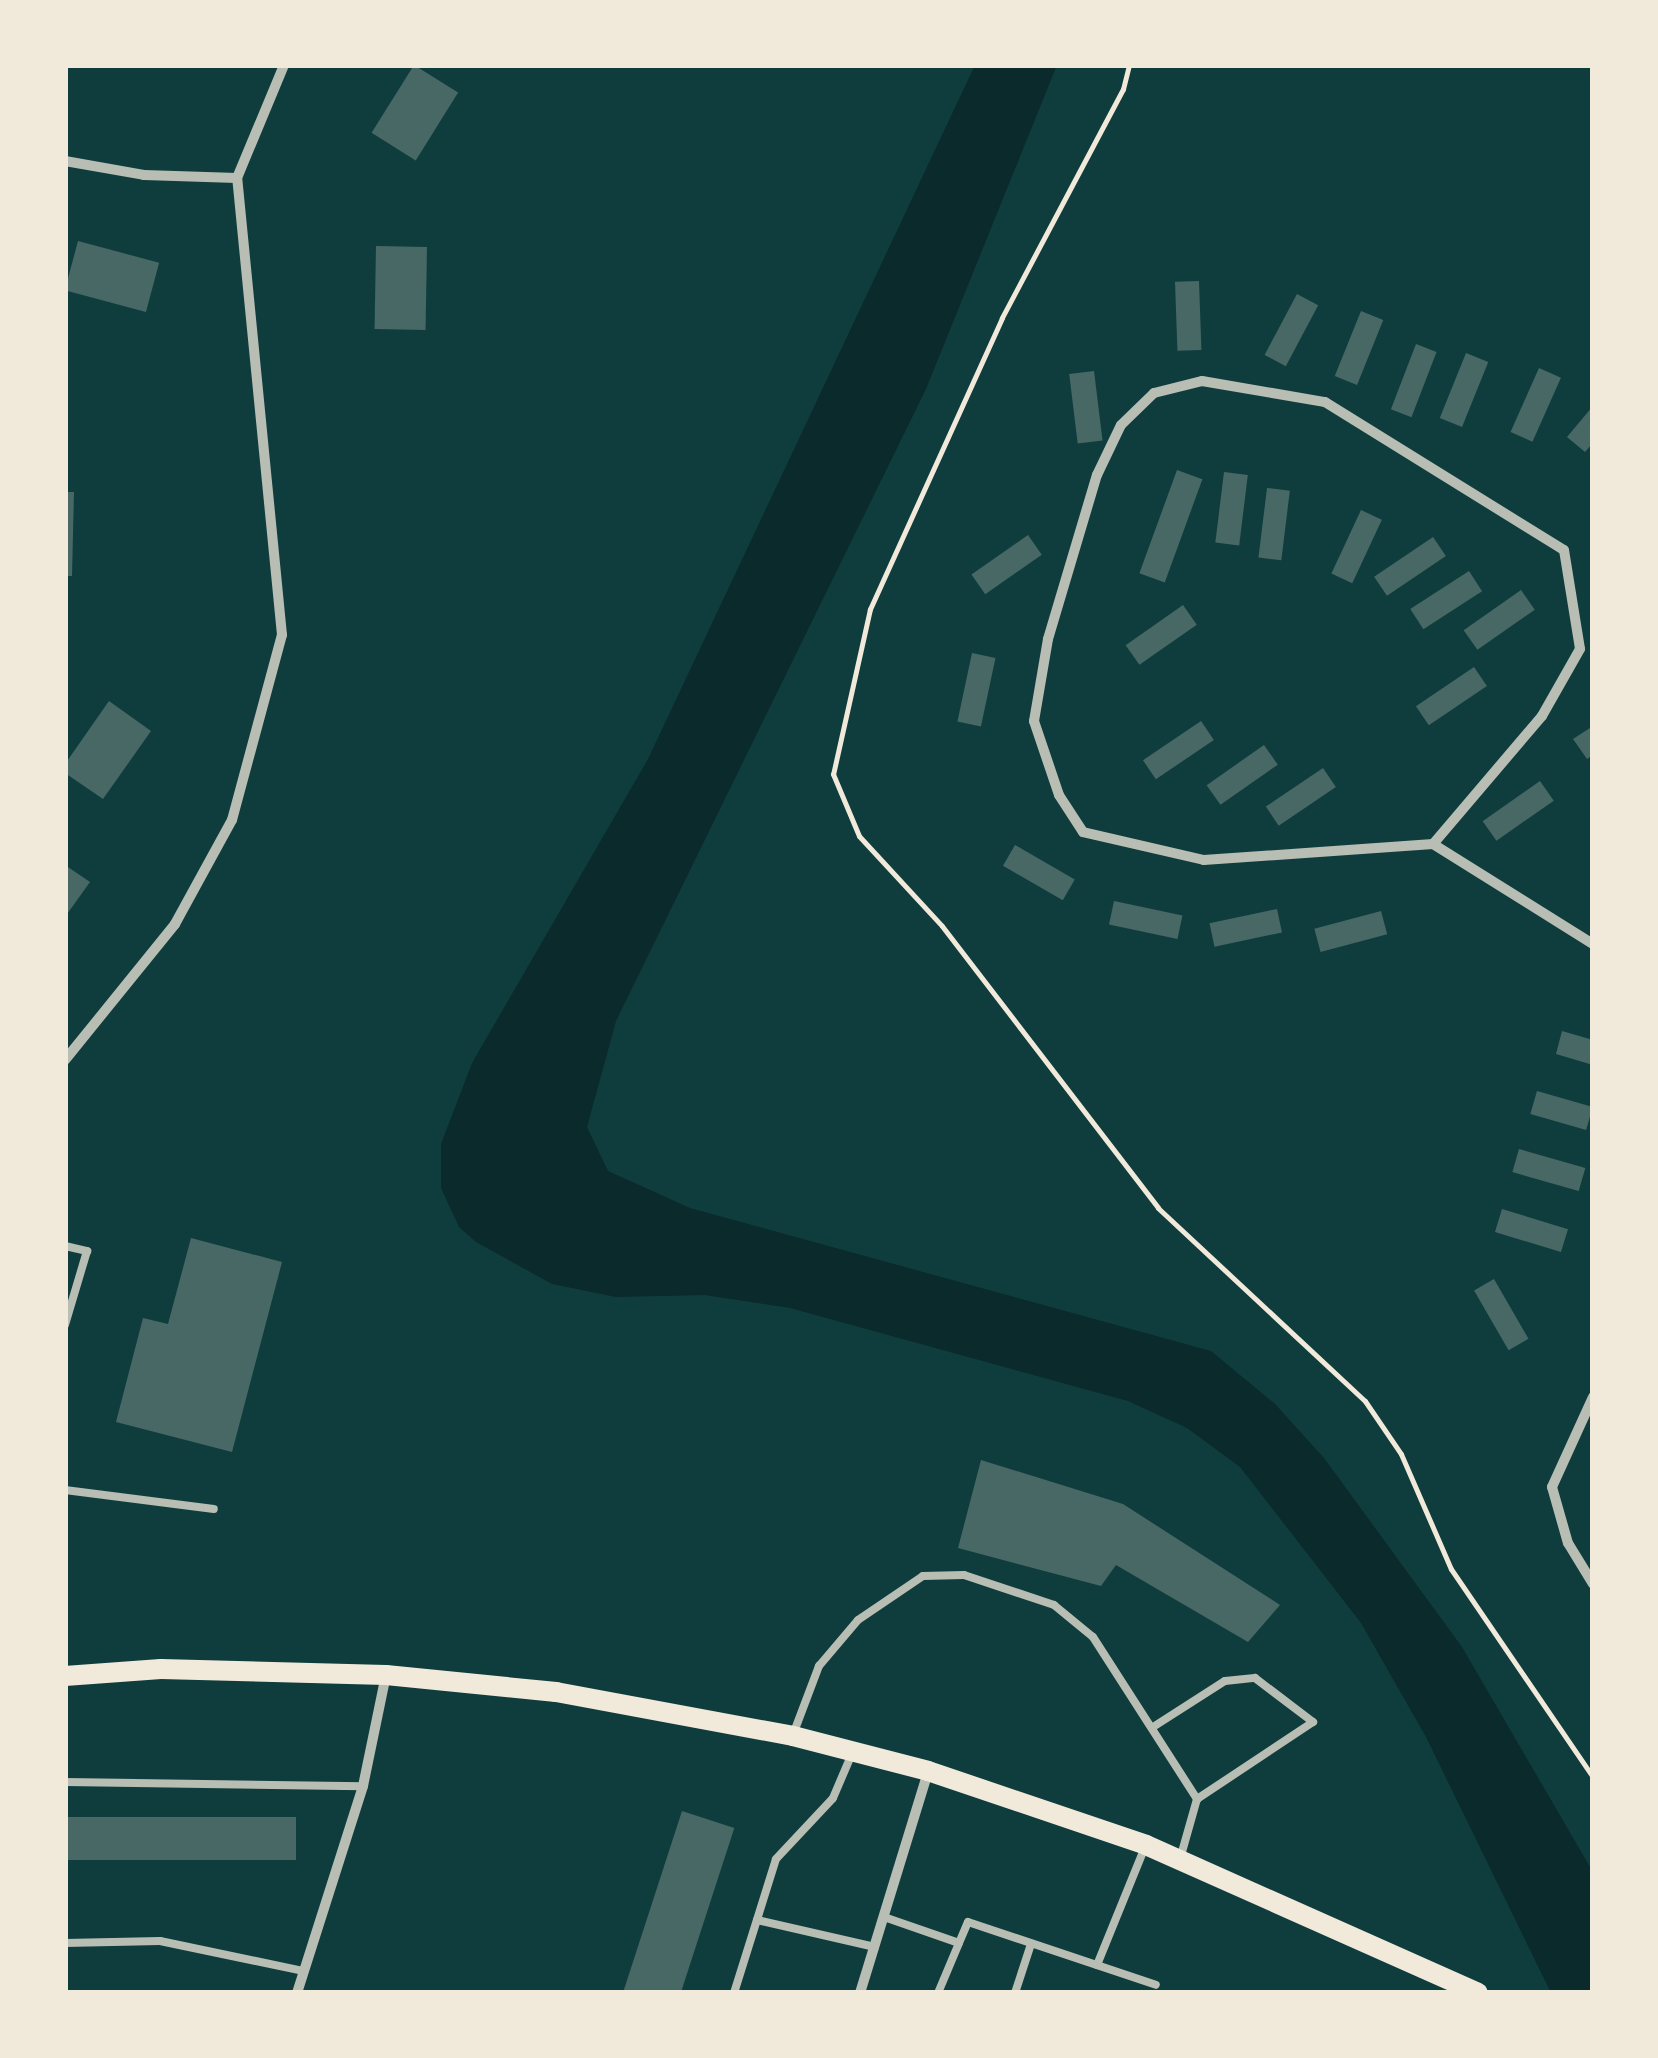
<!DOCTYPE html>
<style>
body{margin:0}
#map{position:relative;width:1658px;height:2058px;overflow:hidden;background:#0f3d3e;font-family:Rubik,sans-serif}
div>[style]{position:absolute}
.water>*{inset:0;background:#0a2a2b}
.building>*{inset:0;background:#486865;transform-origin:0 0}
.path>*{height:5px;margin:-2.5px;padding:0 2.5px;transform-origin:2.5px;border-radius:2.5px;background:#f1e9da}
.service>*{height:8px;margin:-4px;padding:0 4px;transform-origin:4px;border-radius:4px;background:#b8beb3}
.minor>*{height:10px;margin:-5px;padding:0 5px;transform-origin:5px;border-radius:5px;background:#b8beb3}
.secondary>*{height:20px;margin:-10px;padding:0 10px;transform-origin:10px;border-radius:10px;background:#f1e9da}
span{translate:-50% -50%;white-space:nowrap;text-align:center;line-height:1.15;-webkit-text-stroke:8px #f1e9da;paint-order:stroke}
.frame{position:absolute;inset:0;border:68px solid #f1e9da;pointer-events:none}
</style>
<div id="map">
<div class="water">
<i style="clip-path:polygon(975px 65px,1057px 65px,926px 389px,616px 1021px,587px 1127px,608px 1171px,690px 1208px,1211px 1351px,1275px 1404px,1324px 1458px,1462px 1647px,1593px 1872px,1593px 1993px,1551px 1993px,1426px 1737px,1361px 1623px,1240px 1467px,1187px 1428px,1128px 1401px,790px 1308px,704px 1295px,616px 1297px,552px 1284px,476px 1242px,459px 1227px,441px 1188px,441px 1144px,472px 1063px,648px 759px)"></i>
</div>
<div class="building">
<i style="left:414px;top:65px;width:52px;height:80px;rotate:32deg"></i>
<i style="left:78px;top:241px;width:84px;height:51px;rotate:15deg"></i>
<i style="left:376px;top:246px;width:51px;height:83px;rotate:1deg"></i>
<i style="left:1199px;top:281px;width:69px;height:24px;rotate:88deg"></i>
<i style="left:1297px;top:294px;width:24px;height:69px;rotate:28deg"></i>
<i style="left:1361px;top:311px;width:24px;height:70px;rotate:22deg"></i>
<i style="left:1416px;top:344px;width:22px;height:70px;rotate:21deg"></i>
<i style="left:1466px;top:353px;width:24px;height:70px;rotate:22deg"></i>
<i style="left:1539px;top:368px;width:24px;height:70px;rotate:24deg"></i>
<i style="left:1094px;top:371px;width:70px;height:25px;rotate:83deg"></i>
<i style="clip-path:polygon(1593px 406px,1593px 443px,1585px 452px,1567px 437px)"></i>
<i style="left:1177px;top:470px;width:27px;height:110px;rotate:20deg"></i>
<i style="left:1224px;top:472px;width:24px;height:71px;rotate:7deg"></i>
<i style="left:1267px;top:488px;width:23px;height:70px;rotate:7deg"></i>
<i style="clip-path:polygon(65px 492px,74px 492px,72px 576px,65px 576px)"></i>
<i style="left:1361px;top:510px;width:23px;height:70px;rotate:25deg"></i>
<i style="left:1028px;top:535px;width:24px;height:69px;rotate:55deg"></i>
<i style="left:1433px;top:537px;width:23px;height:71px;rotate:56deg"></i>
<i style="left:1469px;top:571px;width:24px;height:70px;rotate:57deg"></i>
<i style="left:1521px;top:590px;width:24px;height:70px;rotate:55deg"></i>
<i style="left:1183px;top:605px;width:24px;height:70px;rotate:55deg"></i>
<i style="left:972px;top:653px;width:24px;height:70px;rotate:12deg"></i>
<i style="left:1474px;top:667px;width:23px;height:70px;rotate:56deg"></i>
<i style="clip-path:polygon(109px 701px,151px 731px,103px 799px,65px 773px,65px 764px)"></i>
<i style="left:1201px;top:721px;width:23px;height:70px;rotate:56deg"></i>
<i style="clip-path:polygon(1593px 726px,1593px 755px,1587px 759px,1573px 739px)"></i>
<i style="left:1264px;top:745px;width:24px;height:70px;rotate:55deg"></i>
<i style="left:1323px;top:768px;width:23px;height:69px;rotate:56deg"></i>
<i style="left:1540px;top:781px;width:24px;height:70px;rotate:55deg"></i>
<i style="left:1015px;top:845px;width:69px;height:24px;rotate:30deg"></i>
<i style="clip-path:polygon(65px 865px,90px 882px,65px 917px)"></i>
<i style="left:1114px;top:901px;width:70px;height:24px;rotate:12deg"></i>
<i style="left:1277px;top:909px;width:24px;height:69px;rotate:78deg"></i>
<i style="left:1381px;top:911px;width:24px;height:69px;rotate:75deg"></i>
<i style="clip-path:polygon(1562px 1031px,1593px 1040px,1593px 1065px,1556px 1054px)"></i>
<i style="left:1537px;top:1091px;width:58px;height:24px;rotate:16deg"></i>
<i style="left:1519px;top:1149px;width:69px;height:24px;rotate:16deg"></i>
<i style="left:1502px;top:1209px;width:69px;height:24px;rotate:17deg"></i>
<i style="clip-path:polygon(191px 1238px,282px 1262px,232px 1452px,116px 1422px,143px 1318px,168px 1324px)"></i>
<i style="left:1494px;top:1279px;width:69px;height:23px;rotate:60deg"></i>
<i style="clip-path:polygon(981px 1460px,1123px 1504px,1280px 1605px,1248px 1642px,1116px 1565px,1101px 1586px,958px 1548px)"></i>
<i style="left:682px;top:1811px;width:55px;height:191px;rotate:18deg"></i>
<i style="left:65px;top:1817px;width:231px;height:43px"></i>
</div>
<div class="path">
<i style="left:1129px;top:65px;width:25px;rotate:104deg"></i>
<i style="left:1123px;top:89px;width:259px;rotate:117.9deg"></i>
<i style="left:1002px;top:318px;width:320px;rotate:114.4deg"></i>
<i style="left:870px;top:609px;width:169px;rotate:102.6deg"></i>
<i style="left:833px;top:774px;width:67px;rotate:67.2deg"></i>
<i style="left:859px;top:836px;width:122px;rotate:47.3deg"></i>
<i style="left:942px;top:926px;width:355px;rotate:52.5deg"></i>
<i style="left:1158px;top:1208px;width:283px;rotate:43deg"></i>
<i style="left:1365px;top:1401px;width:64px;rotate:55.8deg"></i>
<i style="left:1401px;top:1454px;width:125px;rotate:66.5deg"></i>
<i style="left:1451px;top:1569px;width:252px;rotate:55.7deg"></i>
</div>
<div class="service">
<i style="left:65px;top:1246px;width:23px;rotate:13deg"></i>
<i style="left:87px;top:1251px;width:77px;rotate:106.6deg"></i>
<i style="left:65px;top:1490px;width:150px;rotate:7.3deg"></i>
<i style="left:1153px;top:1727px;width:85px;rotate:-32.6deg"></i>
<i style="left:1225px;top:1681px;width:30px;rotate:-6deg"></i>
<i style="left:1255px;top:1678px;width:73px;rotate:37.2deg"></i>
<i style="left:1313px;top:1722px;width:139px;rotate:146.4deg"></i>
<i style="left:794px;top:1732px;width:71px;rotate:-69.3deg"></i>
<i style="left:819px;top:1666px;width:60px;rotate:-49.7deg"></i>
<i style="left:858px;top:1620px;width:78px;rotate:-34.1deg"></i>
<i style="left:923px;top:1576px;width:41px;rotate:-1.4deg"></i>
<i style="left:964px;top:1575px;width:95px;rotate:18.4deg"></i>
<i style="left:1054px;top:1605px;width:50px;rotate:39.4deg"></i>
<i style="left:1093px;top:1637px;width:193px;rotate:57.3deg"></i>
<i style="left:1197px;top:1799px;width:62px;rotate:105.8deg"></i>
<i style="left:65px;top:1782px;width:298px;rotate:0.8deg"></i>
<i style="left:884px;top:1917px;width:79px;rotate:19.1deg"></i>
<i style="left:959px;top:1943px;width:23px;rotate:-67deg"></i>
<i style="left:968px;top:1922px;width:198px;rotate:18.5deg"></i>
<i style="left:757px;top:1920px;width:121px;rotate:12.9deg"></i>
<i style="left:65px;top:1943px;width:95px;rotate:-1.2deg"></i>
<i style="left:160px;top:1941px;width:147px;rotate:11.8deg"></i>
<i style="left:1097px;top:1965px;width:125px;rotate:-67.9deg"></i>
<i style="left:734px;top:1993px;width:140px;rotate:-72.6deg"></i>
<i style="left:776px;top:1859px;width:83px;rotate:-46.9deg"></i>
<i style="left:833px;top:1798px;width:51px;rotate:-66.9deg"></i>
<i style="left:938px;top:1993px;width:54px;rotate:-67.2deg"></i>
<i style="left:1015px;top:1993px;width:52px;rotate:-71.9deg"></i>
</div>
<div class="minor">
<i style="left:65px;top:161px;width:80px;rotate:10deg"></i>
<i style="left:144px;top:175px;width:93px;rotate:1.8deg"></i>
<i style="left:1202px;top:381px;width:125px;rotate:9.7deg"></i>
<i style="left:1325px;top:402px;width:281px;rotate:31.8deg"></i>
<i style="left:1564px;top:550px;width:100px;rotate:80.8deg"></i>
<i style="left:1580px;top:649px;width:77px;rotate:119.6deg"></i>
<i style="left:1542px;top:716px;width:168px;rotate:130.4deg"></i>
<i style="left:1433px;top:844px;width:230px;rotate:176deg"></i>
<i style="left:1204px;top:860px;width:124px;rotate:-167deg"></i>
<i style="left:1083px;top:832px;width:44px;rotate:-123deg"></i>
<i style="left:1059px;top:795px;width:78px;rotate:-108.7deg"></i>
<i style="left:1034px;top:721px;width:83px;rotate:-80.3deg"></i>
<i style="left:1048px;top:639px;width:171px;rotate:-73.4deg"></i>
<i style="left:1097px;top:475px;width:55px;rotate:-64.4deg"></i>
<i style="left:1121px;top:425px;width:46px;rotate:-44.1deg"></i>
<i style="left:1154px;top:393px;width:49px;rotate:-14deg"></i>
<i style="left:1433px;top:844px;width:189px;rotate:32deg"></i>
<i style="left:65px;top:1060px;width:175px;rotate:-51deg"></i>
<i style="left:175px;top:924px;width:119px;rotate:-61.3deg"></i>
<i style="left:232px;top:820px;width:192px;rotate:-74.9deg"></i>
<i style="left:282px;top:635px;width:459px;rotate:-95.6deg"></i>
<i style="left:237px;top:178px;width:122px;rotate:-67.4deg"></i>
<i style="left:1593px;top:1397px;width:99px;rotate:114.5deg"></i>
<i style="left:1552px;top:1487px;width:58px;rotate:74.1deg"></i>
<i style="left:1568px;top:1543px;width:48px;rotate:58.6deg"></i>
<i style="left:297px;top:1993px;width:217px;rotate:-72.3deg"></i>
<i style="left:363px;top:1786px;width:113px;rotate:-78.3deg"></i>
<i style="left:860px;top:1993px;width:231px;rotate:-72.9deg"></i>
</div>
<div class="secondary">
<i style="left:65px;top:1676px;width:96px;rotate:-4.2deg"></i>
<i style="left:161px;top:1669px;width:225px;rotate:1.5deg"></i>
<i style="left:386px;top:1675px;width:171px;rotate:5.7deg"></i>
<i style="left:556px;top:1692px;width:241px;rotate:10.5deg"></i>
<i style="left:793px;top:1736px;width:139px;rotate:14.5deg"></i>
<i style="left:928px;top:1771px;width:230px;rotate:18.7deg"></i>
<i style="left:1146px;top:1845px;width:363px;rotate:24deg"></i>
</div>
<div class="frame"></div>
</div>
